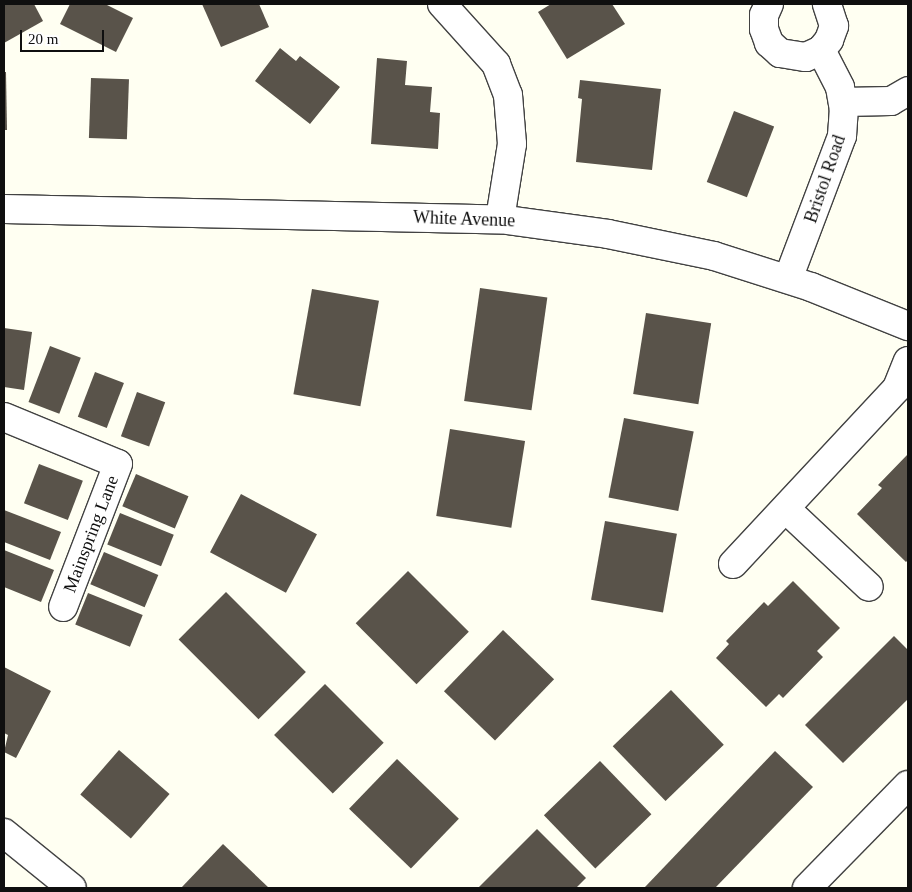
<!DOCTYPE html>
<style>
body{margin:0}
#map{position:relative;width:912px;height:892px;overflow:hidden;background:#fffff2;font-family:Georgia,serif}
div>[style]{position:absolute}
.building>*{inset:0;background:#59534a;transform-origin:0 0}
.roads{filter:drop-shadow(1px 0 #424242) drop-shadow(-1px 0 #424242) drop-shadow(0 1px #424242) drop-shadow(0 -1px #424242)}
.minor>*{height:28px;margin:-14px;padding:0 14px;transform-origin:14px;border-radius:14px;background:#fff}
span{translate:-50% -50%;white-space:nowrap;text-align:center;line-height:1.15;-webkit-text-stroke:5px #fff;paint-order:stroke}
.street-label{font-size:18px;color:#0f0f0f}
.frame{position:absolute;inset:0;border:5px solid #0f0f0f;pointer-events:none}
.scale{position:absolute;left:20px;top:30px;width:84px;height:22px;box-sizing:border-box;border:2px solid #0f0f0f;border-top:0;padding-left:6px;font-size:15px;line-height:18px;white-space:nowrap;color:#0f0f0f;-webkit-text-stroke:4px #fff;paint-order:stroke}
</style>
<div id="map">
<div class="building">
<i style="clip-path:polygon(4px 4px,34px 4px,43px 21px,4px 43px)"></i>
<i style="clip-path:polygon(70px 4px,105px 4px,133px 18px,116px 52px,60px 24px)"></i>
<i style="clip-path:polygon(202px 4px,259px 4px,269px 27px,221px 47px)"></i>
<i style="clip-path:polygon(551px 4px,612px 4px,625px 24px,567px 59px,538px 12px)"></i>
<i style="clip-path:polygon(280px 48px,296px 61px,300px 56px,340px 87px,310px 124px,255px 81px)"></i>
<i style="clip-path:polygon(377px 58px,407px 61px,405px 85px,432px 87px,430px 112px,440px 113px,438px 149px,371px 144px)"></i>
<i style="clip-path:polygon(4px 72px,6px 72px,7px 130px,4px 130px)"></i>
<i style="left:91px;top:78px;width:38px;height:60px;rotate:2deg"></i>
<i style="clip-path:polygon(580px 80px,661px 89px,652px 170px,576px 162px,582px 99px,578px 98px)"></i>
<i style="left:734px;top:111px;width:43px;height:76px;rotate:21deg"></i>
<i style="left:480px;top:288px;width:68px;height:114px;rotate:8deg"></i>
<i style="left:312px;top:289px;width:68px;height:107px;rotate:10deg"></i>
<i style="left:646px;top:313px;width:66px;height:82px;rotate:9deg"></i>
<i style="clip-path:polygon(4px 328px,32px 332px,24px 390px,4px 387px)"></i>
<i style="left:50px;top:346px;width:33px;height:60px;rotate:21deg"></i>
<i style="left:95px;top:372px;width:31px;height:48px;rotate:21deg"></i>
<i style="left:137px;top:392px;width:30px;height:47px;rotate:20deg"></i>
<i style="left:624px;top:418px;width:71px;height:81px;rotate:11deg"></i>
<i style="left:450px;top:429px;width:76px;height:88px;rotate:9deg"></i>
<i style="clip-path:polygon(908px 454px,908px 560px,906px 562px,857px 514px,882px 488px,878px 485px)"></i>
<i style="left:39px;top:464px;width:47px;height:42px;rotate:21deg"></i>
<i style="left:136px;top:474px;width:57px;height:35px;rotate:23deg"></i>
<i style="left:241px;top:494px;width:86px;height:66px;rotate:28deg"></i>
<i style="clip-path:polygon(4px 510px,61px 532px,50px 560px,4px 542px)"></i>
<i style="left:120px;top:513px;width:58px;height:34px;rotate:22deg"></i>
<i style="left:605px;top:521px;width:73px;height:80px;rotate:10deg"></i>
<i style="clip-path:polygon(4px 550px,54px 570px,41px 602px,4px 587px)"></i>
<i style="left:104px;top:552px;width:59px;height:35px;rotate:23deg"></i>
<i style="left:408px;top:571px;width:86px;height:74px;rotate:45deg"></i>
<i style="clip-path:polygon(793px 581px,840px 628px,817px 651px,823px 657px,783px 698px,779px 694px,766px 707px,716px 658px,729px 644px,726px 641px,764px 602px,768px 606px)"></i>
<i style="left:226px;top:592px;width:113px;height:67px;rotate:45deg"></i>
<i style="left:88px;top:593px;width:59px;height:34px;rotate:22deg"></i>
<i style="left:503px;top:630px;width:71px;height:85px;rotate:44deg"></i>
<i style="clip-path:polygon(894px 636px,908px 650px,908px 699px,843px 763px,805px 725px)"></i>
<i style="clip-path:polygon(4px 667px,51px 691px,16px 758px,4px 752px,8px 735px,4px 733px)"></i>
<i style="left:325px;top:684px;width:83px;height:72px;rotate:45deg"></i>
<i style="left:671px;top:690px;width:76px;height:81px;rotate:46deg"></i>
<i style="left:119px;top:750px;width:67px;height:59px;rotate:41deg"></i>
<i style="clip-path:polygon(775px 751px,813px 787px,715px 888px,645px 887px)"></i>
<i style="left:397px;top:759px;width:86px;height:69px;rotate:44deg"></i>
<i style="left:600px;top:761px;width:74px;height:78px;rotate:46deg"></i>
<i style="clip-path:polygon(537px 829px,586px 878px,576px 888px,478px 888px)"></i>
<i style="clip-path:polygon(223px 844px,269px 888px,181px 888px)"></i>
</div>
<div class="roads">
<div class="minor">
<i style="left:442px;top:4px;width:81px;rotate:48deg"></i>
<i style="left:496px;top:64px;width:33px;rotate:69deg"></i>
<i style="left:508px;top:95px;width:49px;rotate:85.3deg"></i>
<i style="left:512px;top:144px;width:76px;rotate:99.1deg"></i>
<i style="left:769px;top:4px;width:12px;rotate:114deg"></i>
<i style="left:764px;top:15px;width:14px;rotate:90deg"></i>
<i style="left:764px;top:29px;width:15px;rotate:70deg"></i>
<i style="left:769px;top:43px;width:15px;rotate:42deg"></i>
<i style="left:780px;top:53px;width:26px;rotate:9deg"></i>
<i style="left:806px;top:57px;width:17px;rotate:-25deg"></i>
<i style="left:821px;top:50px;width:13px;rotate:-51deg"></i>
<i style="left:829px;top:40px;width:15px;rotate:-70deg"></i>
<i style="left:834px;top:26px;width:23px;rotate:-108deg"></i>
<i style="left:843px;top:102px;width:48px;rotate:-1.2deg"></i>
<i style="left:891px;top:101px;width:20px;rotate:-30deg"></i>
<i style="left:4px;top:209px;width:496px;rotate:1.2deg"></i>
<i style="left:500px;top:219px;width:109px;rotate:7.9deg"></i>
<i style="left:608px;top:234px;width:108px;rotate:11.7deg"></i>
<i style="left:714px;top:256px;width:102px;rotate:17.7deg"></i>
<i style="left:811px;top:287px;width:105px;rotate:21.9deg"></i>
<i style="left:788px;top:279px;width:153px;rotate:-69.3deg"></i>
<i style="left:842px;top:136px;width:26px;rotate:-86deg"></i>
<i style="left:844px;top:110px;width:23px;rotate:-100deg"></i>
<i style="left:840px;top:87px;width:42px;rotate:-117.2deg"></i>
<i style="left:4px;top:417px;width:123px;rotate:22.4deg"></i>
<i style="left:118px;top:464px;width:153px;rotate:111deg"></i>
<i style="left:787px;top:510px;width:112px;rotate:43.2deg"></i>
<i style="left:733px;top:564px;width:241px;rotate:-47deg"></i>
<i style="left:897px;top:388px;width:29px;rotate:-68deg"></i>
<i style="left:4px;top:833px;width:87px;rotate:39deg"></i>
<i style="left:807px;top:888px;width:144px;rotate:-45.6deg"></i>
</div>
</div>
<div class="street-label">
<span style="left:825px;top:179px;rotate:-71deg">Bristol Road</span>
<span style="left:464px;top:219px;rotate:2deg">White Avenue</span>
<span style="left:91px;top:534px;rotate:-69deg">Mainspring Lane</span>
</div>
<div class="frame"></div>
<div class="scale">20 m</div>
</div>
